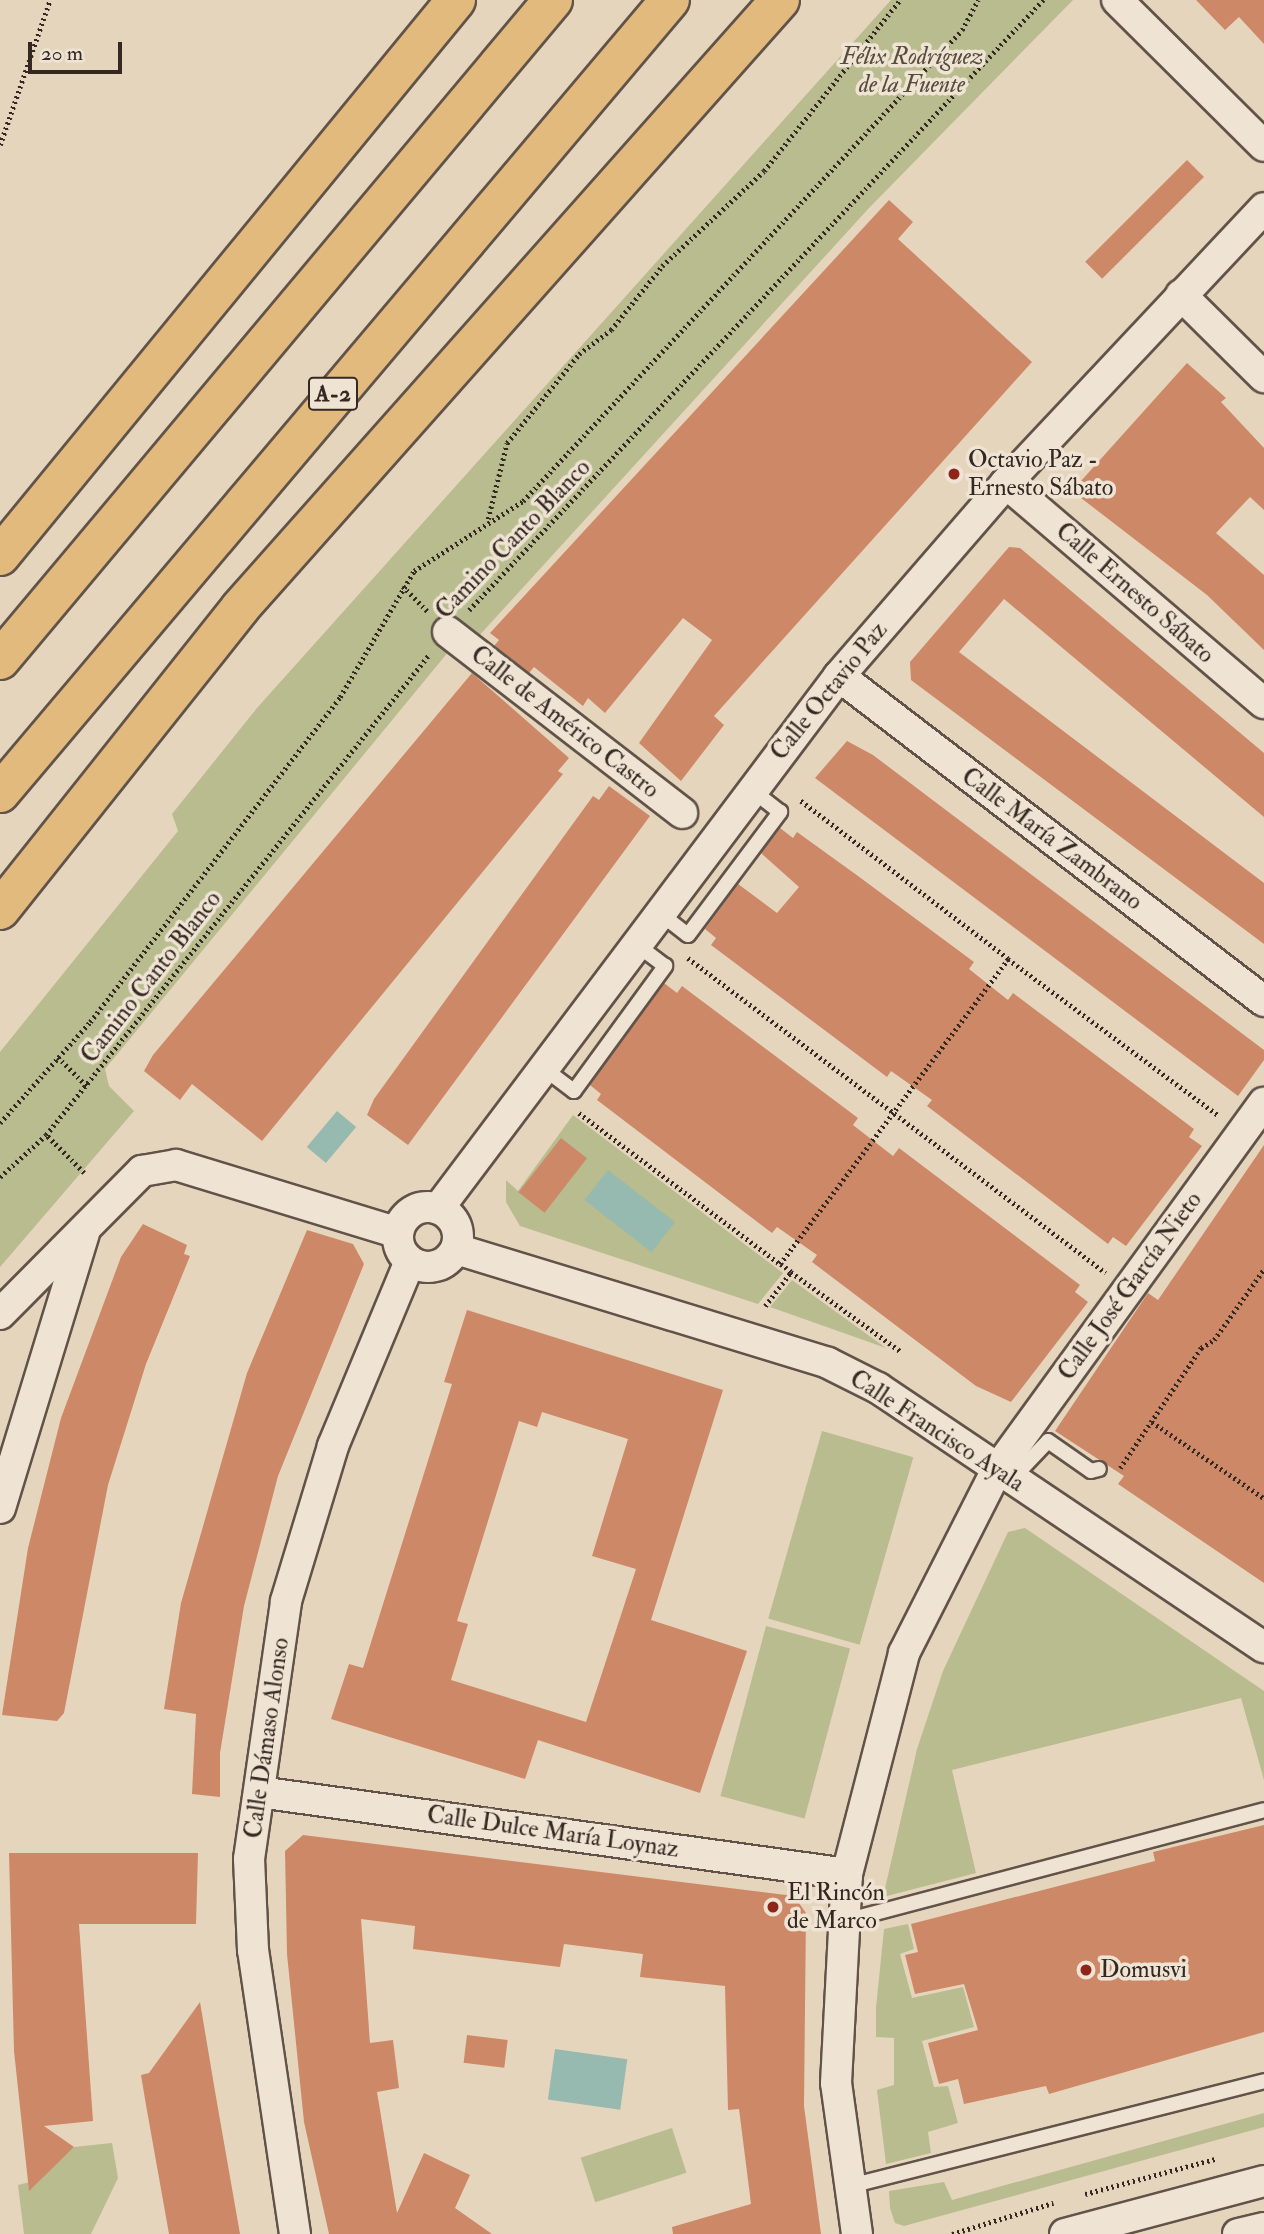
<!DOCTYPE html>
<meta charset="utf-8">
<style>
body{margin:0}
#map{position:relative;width:1264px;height:2234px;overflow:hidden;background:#e6d5bd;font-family:"IM FELL Double Pica",serif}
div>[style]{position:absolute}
.green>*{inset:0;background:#b8bc8e;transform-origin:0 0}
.water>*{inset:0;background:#96b9b0;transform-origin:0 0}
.building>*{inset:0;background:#cd8868;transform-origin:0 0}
.path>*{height:4.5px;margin-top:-2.25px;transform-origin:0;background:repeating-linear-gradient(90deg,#352822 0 2px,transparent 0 5.5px)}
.roads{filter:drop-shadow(2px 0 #615349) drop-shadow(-2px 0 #615349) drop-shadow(0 2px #615349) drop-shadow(0 -2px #615349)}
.lane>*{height:14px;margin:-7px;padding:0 7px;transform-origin:7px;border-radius:7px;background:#efe4d4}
.street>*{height:30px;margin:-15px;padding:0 15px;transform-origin:15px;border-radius:15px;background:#efe4d4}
.street>.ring{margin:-15px;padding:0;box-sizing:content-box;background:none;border:30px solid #efe4d4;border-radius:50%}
.highway>*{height:38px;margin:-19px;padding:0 19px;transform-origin:19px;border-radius:19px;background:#e3ba7e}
.dots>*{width:19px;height:19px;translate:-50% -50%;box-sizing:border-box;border:4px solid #efe4d4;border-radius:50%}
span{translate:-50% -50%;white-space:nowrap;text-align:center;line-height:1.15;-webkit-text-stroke:7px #efe4d4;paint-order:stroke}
.shield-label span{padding:2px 5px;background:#efe4d4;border:2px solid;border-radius:5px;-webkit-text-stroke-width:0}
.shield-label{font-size:23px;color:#352822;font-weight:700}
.park-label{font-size:24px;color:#564d3d;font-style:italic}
.poi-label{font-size:24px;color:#352822}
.left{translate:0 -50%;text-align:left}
.street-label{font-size:24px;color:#352822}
.scale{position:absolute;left:28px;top:42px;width:94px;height:32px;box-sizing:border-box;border:4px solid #352822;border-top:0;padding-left:9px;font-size:21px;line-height:24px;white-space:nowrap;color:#352822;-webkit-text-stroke:5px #efe4d4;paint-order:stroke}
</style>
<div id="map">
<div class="green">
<i style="clip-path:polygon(891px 0,1073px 0,869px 208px,477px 638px,449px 651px,105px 1069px,109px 1086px,134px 1111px,0 1267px,0 1052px,178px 831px,172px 814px,257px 708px)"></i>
<i style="clip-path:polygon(573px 1115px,783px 1273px,758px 1304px,520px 1226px,506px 1202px,506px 1180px,518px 1191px)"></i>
<i style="clip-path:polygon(792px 1280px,886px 1348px,770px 1307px)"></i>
<i style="left:822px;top:1431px;width:95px;height:195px;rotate:16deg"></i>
<i style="clip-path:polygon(1025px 1528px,1264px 1691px,1264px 1780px,1241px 1698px,952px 1770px,976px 1873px,883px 1897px,917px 1749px,943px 1671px,1008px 1532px)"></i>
<i style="left:766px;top:1626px;width:87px;height:176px;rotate:15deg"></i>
<i style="clip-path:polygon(908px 1924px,914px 1949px,900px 1954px,912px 1998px,963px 1987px,974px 2027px,922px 2041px,934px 2087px,948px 2086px,958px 2123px,928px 2132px,931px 2153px,886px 2164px,877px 2090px,894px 2085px,894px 2038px,876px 2037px,876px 2008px,884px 1929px)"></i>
<i style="clip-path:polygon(1264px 2113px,1264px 2127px,904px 2226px,895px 2223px,890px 2208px,889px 2191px,944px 2182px,952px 2200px)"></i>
<i style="left:672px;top:2128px;width:47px;height:96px;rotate:72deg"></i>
<i style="clip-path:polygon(112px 2143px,118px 2178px,91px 2234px,24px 2234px,18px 2185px,38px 2180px,74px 2147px)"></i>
</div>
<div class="water">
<i style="left:337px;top:1111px;width:25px;height:47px;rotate:40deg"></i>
<i style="left:608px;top:1170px;width:85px;height:38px;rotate:38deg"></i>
<i style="left:555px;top:2049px;width:73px;height:51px;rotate:8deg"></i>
</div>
<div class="building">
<i style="clip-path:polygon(1196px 0,1264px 0,1264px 44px,1239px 17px,1225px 30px)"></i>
<i style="left:1187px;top:160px;width:24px;height:144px;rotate:45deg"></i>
<i style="clip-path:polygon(889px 200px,913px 222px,898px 239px,1032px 362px,714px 716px,724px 725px,681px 781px,639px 743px,712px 640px,683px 618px,605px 713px,588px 698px,583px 706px,534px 667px,529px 673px,494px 646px,499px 640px,490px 633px)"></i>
<i style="clip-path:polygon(1187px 363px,1226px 398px,1221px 402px,1264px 448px,1264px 510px,1250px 497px,1216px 533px,1264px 575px,1264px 650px,1207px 595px,1072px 491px)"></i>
<i style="clip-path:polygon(1009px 547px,1020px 548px,1264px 753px,1264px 817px,1004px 599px,959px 652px,1264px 883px,1264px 944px,911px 680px,910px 662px)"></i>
<i style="clip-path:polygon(472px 673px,569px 758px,558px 771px,563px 774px,262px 1141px,192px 1084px,180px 1100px,144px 1071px,153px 1055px)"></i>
<i style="clip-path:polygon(847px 741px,873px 755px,1264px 1050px,1264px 1060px,1238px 1096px,815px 778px)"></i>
<i style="clip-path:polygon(609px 786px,650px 816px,408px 1145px,367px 1115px,374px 1099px,593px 796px,599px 800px)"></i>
<i style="clip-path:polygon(780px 828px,793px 838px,797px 832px,858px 876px,974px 962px,969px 969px,1008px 1000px,1013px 993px,1194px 1129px,1189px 1137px,1202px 1146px,1126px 1246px,1113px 1237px,1108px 1244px,927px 1106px,932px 1100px,891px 1071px,887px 1077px,711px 945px,716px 938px,705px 929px,738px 884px,777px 913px,799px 887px,761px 853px)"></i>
<i style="clip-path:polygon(664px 983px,677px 993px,682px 986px,858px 1118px,853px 1125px,893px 1156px,899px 1148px,1080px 1285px,1075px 1292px,1088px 1302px,1011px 1402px,976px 1386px,812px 1262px,817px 1255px,777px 1227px,772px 1233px,597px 1100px,601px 1094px,590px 1085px)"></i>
<i style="left:561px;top:1138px;width:33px;height:69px;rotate:38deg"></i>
<i style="clip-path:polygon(1264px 1145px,1264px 1583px,1118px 1484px,1124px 1476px,1055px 1431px,1148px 1293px,1158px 1300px)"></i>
<i style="clip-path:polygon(143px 1224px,187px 1245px,184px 1254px,190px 1256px,146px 1364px,108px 1485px,64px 1713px,57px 1721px,2px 1715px,28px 1548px,61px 1418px,121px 1257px)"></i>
<i style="clip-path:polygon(307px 1230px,353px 1244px,364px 1264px,278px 1476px,244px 1606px,220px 1753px,220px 1797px,192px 1794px,196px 1714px,164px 1709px,181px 1603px,247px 1373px)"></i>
<i style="clip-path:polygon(evenodd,467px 1310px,723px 1390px,651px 1620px,747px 1651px,700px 1793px,538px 1740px,525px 1779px,331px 1719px,349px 1664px,363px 1668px,452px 1384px,444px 1382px,467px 1310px,542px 1412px,628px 1439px,592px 1556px,636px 1569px,586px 1722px,451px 1680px,468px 1624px,457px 1621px,519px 1421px,537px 1427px,542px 1412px)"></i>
<i style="clip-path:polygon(1264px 1825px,1264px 2032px,1049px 2094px,1046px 2086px,964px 2104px,958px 2079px,939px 2084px,928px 2043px,978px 2030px,964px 1984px,915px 1994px,905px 1955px,918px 1952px,911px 1924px,1155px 1861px,1153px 1852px)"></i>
<i style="clip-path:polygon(303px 1835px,794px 1896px,806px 1913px,804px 2106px,821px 2234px,673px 2234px,672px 2227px,751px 2204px,739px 2109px,728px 2110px,725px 1986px,640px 1977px,643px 1954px,596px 1948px,564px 1944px,560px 1967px,413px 1949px,415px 1926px,361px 1919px,370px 2043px,393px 2040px,399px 2088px,377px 2092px,397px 2213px,424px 2153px,470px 2175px,455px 2208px,492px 2234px,329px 2234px,304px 2122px,287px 1954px,285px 1851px)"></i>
<i style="clip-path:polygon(9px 1853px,198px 1853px,196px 1924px,79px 1924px,93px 2121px,44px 2126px,74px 2147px,29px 2191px,14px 2051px)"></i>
<i style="clip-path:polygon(200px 2002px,216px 2097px,240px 2234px,169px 2234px,146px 2105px,141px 2075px,149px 2073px)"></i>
<i style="left:467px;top:2035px;width:41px;height:28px;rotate:7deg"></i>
</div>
<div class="path">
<i style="left:0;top:145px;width:153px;rotate:-71deg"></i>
<i style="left:488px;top:519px;width:78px;rotate:-76deg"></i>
<i style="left:507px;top:443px;width:114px;rotate:-51deg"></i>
<i style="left:579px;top:354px;width:40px;rotate:-37deg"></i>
<i style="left:611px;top:330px;width:82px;rotate:-51.4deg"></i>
<i style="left:662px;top:266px;width:139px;rotate:-43deg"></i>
<i style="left:764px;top:171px;width:218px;rotate:-51.5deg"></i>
<i style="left:403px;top:586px;width:35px;rotate:46deg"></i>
<i style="left:469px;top:610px;width:838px;rotate:-46.74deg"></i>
<i style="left:688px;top:958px;width:523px;rotate:37deg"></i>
<i style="left:1008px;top:959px;width:262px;rotate:36.6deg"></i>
<i style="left:58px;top:1057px;width:41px;rotate:45deg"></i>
<i style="left:579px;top:1113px;width:251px;rotate:36.9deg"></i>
<i style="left:0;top:1123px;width:135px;rotate:-48.3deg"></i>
<i style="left:90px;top:1022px;width:410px;rotate:-52.4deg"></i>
<i style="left:340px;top:697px;width:146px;rotate:-59.6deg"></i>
<i style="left:414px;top:571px;width:130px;rotate:-32.7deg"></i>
<i style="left:523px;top:501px;width:644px;rotate:-47.01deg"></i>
<i style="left:962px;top:30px;width:34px;rotate:-62deg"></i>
<i style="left:84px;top:1173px;width:54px;rotate:-135deg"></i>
<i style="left:46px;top:1135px;width:613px;rotate:-51.43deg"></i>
<i style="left:0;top:1177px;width:62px;rotate:-42.4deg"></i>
<i style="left:791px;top:1272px;width:135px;rotate:35.9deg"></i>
<i style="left:765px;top:1306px;width:43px;rotate:-52.6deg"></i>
<i style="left:791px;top:1272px;width:14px;rotate:-144deg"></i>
<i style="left:780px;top:1264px;width:381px;rotate:-53.2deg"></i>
<i style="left:1008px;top:959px;width:263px;rotate:-142.7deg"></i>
<i style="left:1152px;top:1422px;width:135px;rotate:34.2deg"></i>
<i style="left:1120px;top:1468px;width:145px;rotate:-56deg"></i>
<i style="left:1201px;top:1348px;width:15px;rotate:-32deg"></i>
<i style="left:1214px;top:1340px;width:87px;rotate:-54.8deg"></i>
<i style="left:1085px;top:2194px;width:135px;rotate:-15.1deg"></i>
<i style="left:952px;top:2234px;width:106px;rotate:-17.1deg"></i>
</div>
<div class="roads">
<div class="lane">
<i style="left:657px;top:911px;width:39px;rotate:38deg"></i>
<i style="left:688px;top:935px;width:154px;rotate:-53.2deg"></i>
<i style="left:780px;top:812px;width:36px;rotate:-142deg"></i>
<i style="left:542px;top:1067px;width:40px;rotate:37deg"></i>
<i style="left:574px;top:1091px;width:155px;rotate:-53.9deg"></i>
<i style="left:665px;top:966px;width:38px;rotate:-143deg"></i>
<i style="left:1012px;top:1479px;width:52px;rotate:-46.5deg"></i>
<i style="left:1048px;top:1441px;width:52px;rotate:34.9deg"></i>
<i style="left:1091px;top:1471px;width:8px;rotate:-14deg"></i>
<i style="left:845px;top:1921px;width:433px;rotate:-14.8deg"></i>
<i style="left:850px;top:2186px;width:427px;rotate:-14.2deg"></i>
</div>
<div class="street">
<i style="left:1117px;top:0;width:207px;rotate:44.8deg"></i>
<i style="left:1181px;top:295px;width:117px;rotate:44.7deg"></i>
<i style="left:1006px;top:483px;width:339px;rotate:40.5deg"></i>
<i style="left:448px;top:632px;width:296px;rotate:37.7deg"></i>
<i style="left:839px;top:676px;width:535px;rotate:37.41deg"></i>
<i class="ring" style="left:398px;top:1207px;width:30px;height:30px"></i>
<i style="left:438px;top:1209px;width:667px;rotate:-53.04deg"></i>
<i style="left:839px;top:676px;width:255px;rotate:-49.1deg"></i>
<i style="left:1006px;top:483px;width:377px;rotate:-46.8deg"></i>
<i style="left:456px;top:1249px;width:389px;rotate:17deg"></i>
<i style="left:828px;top:1363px;width:56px;rotate:26.6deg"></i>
<i style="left:878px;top:1388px;width:465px;rotate:33.9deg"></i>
<i style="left:0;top:1314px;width:202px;rotate:-45.2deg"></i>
<i style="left:142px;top:1171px;width:35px;rotate:-10deg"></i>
<i style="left:176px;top:1165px;width:232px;rotate:17deg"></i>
<i style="left:0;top:1508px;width:287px;rotate:-73deg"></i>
<i style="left:259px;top:1792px;width:594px;rotate:7.94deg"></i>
<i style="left:295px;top:2234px;width:287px;rotate:-98.4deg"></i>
<i style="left:253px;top:1950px;width:91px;rotate:-92.5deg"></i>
<i style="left:249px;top:1859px;width:261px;rotate:-81.8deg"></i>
<i style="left:286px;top:1601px;width:162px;rotate:-73.1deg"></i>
<i style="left:333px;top:1446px;width:200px;rotate:-67.4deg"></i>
<i style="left:857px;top:2234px;width:152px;rotate:-97.9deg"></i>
<i style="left:836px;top:2083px;width:209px;rotate:-87deg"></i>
<i style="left:847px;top:1874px;width:228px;rotate:-75.5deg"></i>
<i style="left:904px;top:1653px;width:205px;rotate:-63.1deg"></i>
<i style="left:997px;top:1470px;width:454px;rotate:-54deg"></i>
<i style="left:1065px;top:2234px;width:206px;rotate:-14.9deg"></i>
<i style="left:1238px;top:2234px;width:27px;rotate:-13deg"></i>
</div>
<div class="highway">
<i style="left:0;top:556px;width:719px;rotate:-50.64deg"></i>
<i style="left:0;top:660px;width:861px;rotate:-50.04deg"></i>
<i style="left:0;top:793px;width:1038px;rotate:-49.81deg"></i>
<i style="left:0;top:910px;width:386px;rotate:-51.5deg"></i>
<i style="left:240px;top:608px;width:813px;rotate:-48.39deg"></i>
</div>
</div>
<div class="dots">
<i style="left:954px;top:474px;background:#8f2418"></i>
<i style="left:773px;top:1907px;background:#8f2418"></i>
<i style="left:1086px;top:1970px;background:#8f2418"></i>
</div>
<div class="shield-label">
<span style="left:333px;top:394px">A-2</span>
</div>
<div class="park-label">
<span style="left:912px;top:71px">Félix Rodríguez<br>de la Fuente</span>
</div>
<div class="poi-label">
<span class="left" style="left:968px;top:474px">Octavio Paz -<br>Ernesto Sábato</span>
<span class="left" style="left:787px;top:1907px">El Rincón<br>de Marco</span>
<span class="left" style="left:1100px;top:1970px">Domusvi</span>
</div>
<div class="street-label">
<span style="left:513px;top:539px;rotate:-46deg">Camino Canto Blanco</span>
<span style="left:1135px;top:593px;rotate:41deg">Calle Ernesto Sábato</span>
<span style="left:829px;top:691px;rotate:-51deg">Calle Octavio Paz</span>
<span style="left:565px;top:722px;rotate:38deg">Calle de Américo Castro</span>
<span style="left:1052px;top:839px;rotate:37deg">Calle María Zambrano</span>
<span style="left:151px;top:977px;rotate:-52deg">Camino Canto Blanco</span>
<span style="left:1130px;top:1286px;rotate:-54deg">Calle José García Nieto</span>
<span style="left:937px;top:1431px;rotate:33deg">Calle Francisco Ayala</span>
<span style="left:267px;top:1738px;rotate:-82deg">Calle Dámaso Alonso</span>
<span style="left:553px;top:1832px;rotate:8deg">Calle Dulce María Loynaz</span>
</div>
<div class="scale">20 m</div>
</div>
